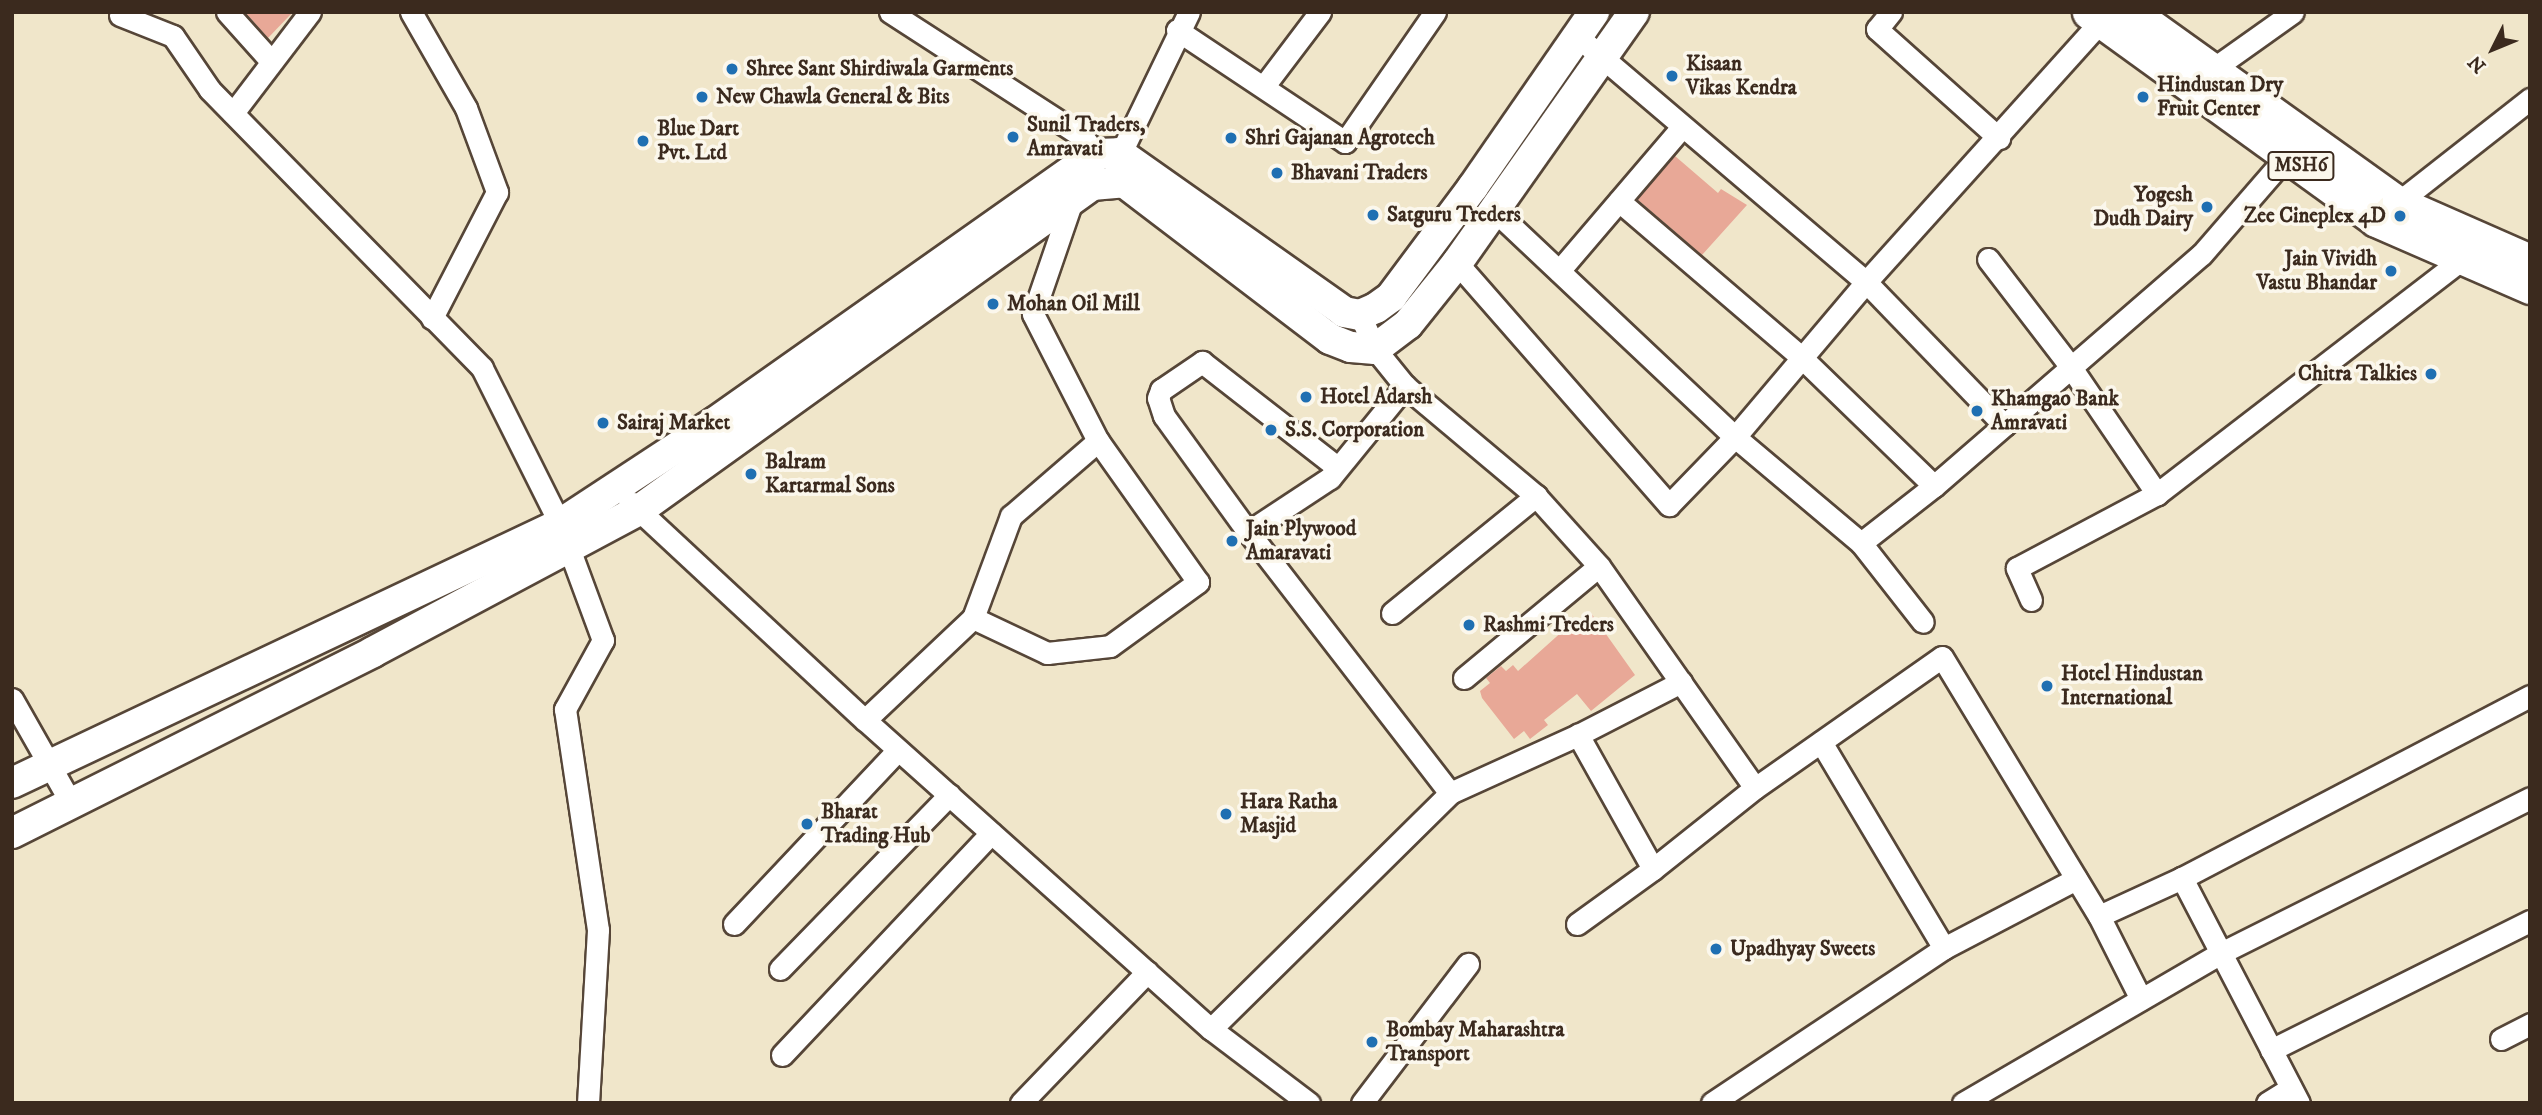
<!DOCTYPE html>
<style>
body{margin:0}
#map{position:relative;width:2542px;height:1115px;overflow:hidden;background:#f0e6ca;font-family:"IM FELL DW Pica",serif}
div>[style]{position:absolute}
.building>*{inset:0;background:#e8a897}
.roads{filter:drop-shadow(2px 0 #564638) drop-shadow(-2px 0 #564638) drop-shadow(0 2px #564638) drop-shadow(0 -2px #564638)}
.street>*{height:21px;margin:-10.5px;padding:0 10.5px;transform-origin:10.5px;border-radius:10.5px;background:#fff}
.secondary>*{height:30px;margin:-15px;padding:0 15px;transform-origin:15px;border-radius:15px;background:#fff}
.primary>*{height:33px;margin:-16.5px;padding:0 16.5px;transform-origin:16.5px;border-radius:16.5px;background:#fff}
.dots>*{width:19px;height:19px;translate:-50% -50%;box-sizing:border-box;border:4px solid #fbf7ec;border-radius:50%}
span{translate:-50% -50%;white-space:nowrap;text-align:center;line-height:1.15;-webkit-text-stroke:7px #fbf7ec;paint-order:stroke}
.shield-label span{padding:2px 5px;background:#fbf7ec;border:2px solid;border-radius:5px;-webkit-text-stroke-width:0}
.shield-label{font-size:19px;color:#3b2a1e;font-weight:700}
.poi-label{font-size:21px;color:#3b2a1e;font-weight:700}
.left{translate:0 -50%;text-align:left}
.right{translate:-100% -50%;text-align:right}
.frame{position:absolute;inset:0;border:14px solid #3b2a1e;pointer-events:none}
.north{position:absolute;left:2458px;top:14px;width:70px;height:70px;-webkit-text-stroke:5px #fbf7ec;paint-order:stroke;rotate:227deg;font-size:19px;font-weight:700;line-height:28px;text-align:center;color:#3b2a1e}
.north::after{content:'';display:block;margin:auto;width:24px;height:32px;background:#3b2a1e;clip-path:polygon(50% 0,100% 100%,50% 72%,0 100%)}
</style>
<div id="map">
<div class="building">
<i style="clip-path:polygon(245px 12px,293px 12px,268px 38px)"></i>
<i style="clip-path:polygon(1675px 156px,1718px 193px,1721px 189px,1747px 205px,1702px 255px,1637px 199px)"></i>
<i style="clip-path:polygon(1591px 613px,1635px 675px,1591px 711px,1577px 694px,1544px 720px,1548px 725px,1530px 739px,1524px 731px,1514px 739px,1482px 698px,1480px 691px,1490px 683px,1486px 678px,1501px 666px,1506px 671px,1513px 665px,1518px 671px,1575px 620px,1578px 623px)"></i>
</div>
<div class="roads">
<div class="street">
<i style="left:227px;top:12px;width:66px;rotate:48.1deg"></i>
<i style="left:411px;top:12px;width:111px;rotate:60.2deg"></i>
<i style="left:466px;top:108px;width:90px;rotate:69.7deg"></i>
<i style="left:497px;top:192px;width:142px;rotate:117.3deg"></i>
<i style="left:890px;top:12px;width:230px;rotate:32.9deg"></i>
<i style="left:1083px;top:137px;width:21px;rotate:53deg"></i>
<i style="left:1096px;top:154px;width:11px;rotate:100deg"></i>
<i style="left:1891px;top:12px;width:22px;rotate:129deg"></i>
<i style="left:1877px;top:29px;width:164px;rotate:41.8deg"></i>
<i style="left:120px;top:15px;width:57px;rotate:21.6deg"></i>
<i style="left:173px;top:36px;width:65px;rotate:55.6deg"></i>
<i style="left:210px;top:90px;width:389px;rotate:45.6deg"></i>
<i style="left:482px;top:368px;width:174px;rotate:63.4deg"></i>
<i style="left:560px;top:524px;width:124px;rotate:69.7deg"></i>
<i style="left:603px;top:640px;width:79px;rotate:118.8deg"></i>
<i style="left:565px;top:709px;width:223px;rotate:81.5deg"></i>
<i style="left:598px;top:930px;width:173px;rotate:93.3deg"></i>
<i style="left:1177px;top:30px;width:202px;rotate:33.7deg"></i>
<i style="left:1345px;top:142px;width:158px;rotate:-55.3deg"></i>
<i style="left:1577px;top:36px;width:380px;rotate:40.4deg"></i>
<i style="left:1866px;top:282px;width:199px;rotate:46deg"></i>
<i style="left:2203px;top:76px;width:110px;rotate:-35.4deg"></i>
<i style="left:1264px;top:86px;width:93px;rotate:-52.9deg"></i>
<i style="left:233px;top:113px;width:127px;rotate:-52.7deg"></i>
<i style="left:1115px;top:165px;width:170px;rotate:-64.2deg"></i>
<i style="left:1619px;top:201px;width:241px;rotate:40.6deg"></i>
<i style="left:1802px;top:358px;width:184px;rotate:44.1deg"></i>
<i style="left:2391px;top:208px;width:177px;rotate:-38.1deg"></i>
<i style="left:1494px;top:210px;width:331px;rotate:43.3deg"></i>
<i style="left:1735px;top:437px;width:165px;rotate:40.1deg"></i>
<i style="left:1861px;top:543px;width:93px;rotate:-38deg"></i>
<i style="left:1934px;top:486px;width:354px;rotate:-40.9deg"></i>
<i style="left:2202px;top:254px;width:130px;rotate:-49.1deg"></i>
<i style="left:1988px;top:259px;width:135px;rotate:52.5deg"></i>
<i style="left:2070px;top:366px;width:155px;rotate:55.8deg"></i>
<i style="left:1457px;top:263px;width:322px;rotate:48.8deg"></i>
<i style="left:1669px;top:505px;width:95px;rotate:-45.9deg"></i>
<i style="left:1735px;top:437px;width:203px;rotate:-49.8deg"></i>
<i style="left:1866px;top:282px;width:351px;rotate:-48deg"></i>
<i style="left:1559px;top:271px;width:189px;rotate:-49.5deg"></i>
<i style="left:1360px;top:315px;width:37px;rotate:66deg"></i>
<i style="left:1375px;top:349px;width:48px;rotate:51deg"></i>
<i style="left:1405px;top:386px;width:171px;rotate:40deg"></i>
<i style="left:1536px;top:496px;width:94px;rotate:48deg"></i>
<i style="left:1599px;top:566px;width:271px;rotate:54.9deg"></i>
<i style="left:629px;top:501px;width:322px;rotate:42.9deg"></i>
<i style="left:865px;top:720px;width:464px;rotate:41.8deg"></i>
<i style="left:1211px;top:1029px;width:123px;rotate:37.1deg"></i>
<i style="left:1248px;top:532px;width:98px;rotate:-33.4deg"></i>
<i style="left:1330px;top:478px;width:119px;rotate:-50.8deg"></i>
<i style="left:1861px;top:543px;width:100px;rotate:51.9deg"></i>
<i style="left:2031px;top:600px;width:35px;rotate:-114deg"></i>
<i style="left:2017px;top:568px;width:158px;rotate:-27.9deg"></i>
<i style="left:2157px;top:494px;width:396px;rotate:-37.6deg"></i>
<i style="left:1392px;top:613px;width:186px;rotate:-39.1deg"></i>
<i style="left:973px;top:618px;width:109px;rotate:-69.6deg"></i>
<i style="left:1011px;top:516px;width:115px;rotate:-40.8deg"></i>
<i style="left:1464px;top:678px;width:175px;rotate:-39.7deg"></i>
<i style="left:12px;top:699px;width:120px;rotate:60.4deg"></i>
<i style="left:865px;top:720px;width:149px;rotate:-43.4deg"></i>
<i style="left:973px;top:618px;width:82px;rotate:25.3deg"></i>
<i style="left:1047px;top:653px;width:63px;rotate:-6.3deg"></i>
<i style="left:1110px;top:646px;width:109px;rotate:-36deg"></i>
<i style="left:1198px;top:582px;width:173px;rotate:-125.3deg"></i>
<i style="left:1098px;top:441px;width:143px;rotate:-117.1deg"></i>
<i style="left:1033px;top:314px;width:123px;rotate:-71deg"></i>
<i style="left:1821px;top:742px;width:240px;rotate:59.2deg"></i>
<i style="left:1450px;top:793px;width:141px;rotate:-24.4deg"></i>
<i style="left:1653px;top:869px;width:130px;rotate:-38.5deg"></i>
<i style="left:1755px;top:788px;width:228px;rotate:-35deg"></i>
<i style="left:1942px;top:657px;width:303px;rotate:58.8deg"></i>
<i style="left:2099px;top:916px;width:91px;rotate:-24.6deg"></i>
<i style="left:2099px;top:916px;width:93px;rotate:63.2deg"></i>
<i style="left:734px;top:924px;width:239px;rotate:-46.7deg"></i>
<i style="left:1577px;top:924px;width:94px;rotate:-35.9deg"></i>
<i style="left:1653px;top:869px;width:154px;rotate:-119.2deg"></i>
<i style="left:1578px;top:735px;width:116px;rotate:-27.2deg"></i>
<i style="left:780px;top:969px;width:243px;rotate:-45.8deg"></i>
<i style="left:1211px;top:1029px;width:336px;rotate:-44.6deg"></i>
<i style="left:1450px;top:793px;width:330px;rotate:-127.7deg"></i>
<i style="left:1248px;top:532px;width:143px;rotate:-125.9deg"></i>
<i style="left:1164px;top:416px;width:19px;rotate:-108deg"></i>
<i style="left:1158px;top:398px;width:9px;rotate:-69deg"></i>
<i style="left:1161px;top:390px;width:50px;rotate:-34.3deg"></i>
<i style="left:1202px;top:362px;width:172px;rotate:37.9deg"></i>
<i style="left:2501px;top:1039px;width:33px;rotate:-27deg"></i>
<i style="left:2271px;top:1050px;width:289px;rotate:-26.5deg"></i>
<i style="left:782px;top:1055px;width:305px;rotate:-46.7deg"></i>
<i style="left:1021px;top:1103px;width:182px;rotate:-46.1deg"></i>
<i style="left:1362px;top:1103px;width:175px;rotate:-52.7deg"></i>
<i style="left:1712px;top:1103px;width:279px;rotate:-33.7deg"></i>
<i style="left:1944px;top:948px;width:149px;rotate:-27.6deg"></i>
<i style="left:1963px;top:1103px;width:296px;rotate:-30.2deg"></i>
<i style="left:2219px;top:954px;width:348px;rotate:-26.6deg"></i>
<i style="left:2267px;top:1103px;width:28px;rotate:-32deg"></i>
<i style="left:2299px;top:1103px;width:254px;rotate:-117.5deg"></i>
<i style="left:2182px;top:878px;width:393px;rotate:-27.6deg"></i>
</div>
<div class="secondary">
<i style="left:12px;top:783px;width:606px;rotate:-25.3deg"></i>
<i style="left:560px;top:524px;width:184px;rotate:-33.3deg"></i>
<i style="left:714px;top:423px;width:467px;rotate:-35.2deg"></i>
<i style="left:1096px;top:154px;width:23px;rotate:-2deg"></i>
<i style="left:1119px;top:153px;width:276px;rotate:35.2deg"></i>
<i style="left:1344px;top:312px;width:16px;rotate:11deg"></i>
<i style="left:1360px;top:315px;width:17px;rotate:-24deg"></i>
<i style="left:1376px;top:308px;width:19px;rotate:-36deg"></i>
<i style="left:1391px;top:297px;width:137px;rotate:-53.3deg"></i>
<i style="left:1473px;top:187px;width:213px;rotate:-55.3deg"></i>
<i style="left:12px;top:833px;width:404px;rotate:-26.6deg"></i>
<i style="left:373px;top:652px;width:302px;rotate:-28.1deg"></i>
<i style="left:639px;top:510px;width:558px;rotate:-35.66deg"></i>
<i style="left:1092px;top:185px;width:32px;rotate:-5deg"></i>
<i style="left:1124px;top:182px;width:259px;rotate:37.3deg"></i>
<i style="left:1330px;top:339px;width:22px;rotate:21deg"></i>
<i style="left:1351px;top:347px;width:24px;rotate:5deg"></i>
<i style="left:1375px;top:349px;width:41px;rotate:-37.1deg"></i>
<i style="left:1408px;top:324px;width:78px;rotate:-51.2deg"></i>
<i style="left:1457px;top:263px;width:307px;rotate:-54.8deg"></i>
</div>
<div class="primary">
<i style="left:2089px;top:12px;width:354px;rotate:35.9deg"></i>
<i style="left:2376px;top:220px;width:168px;rotate:23.5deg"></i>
<i style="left:2131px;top:12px;width:328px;rotate:35.6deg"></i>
<i style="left:2398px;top:203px;width:144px;rotate:23.7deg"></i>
</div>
</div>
<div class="dots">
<i style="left:732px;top:69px;background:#1f6fb2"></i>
<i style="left:1672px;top:76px;background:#1f6fb2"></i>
<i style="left:702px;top:97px;background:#1f6fb2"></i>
<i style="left:2143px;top:97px;background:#1f6fb2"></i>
<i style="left:1013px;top:137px;background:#1f6fb2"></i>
<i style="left:1231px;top:138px;background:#1f6fb2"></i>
<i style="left:643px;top:141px;background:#1f6fb2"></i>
<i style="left:1277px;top:173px;background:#1f6fb2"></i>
<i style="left:2207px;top:207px;background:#1f6fb2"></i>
<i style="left:1373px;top:215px;background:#1f6fb2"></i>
<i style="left:2400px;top:216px;background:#1f6fb2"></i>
<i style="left:2391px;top:271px;background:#1f6fb2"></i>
<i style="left:993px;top:304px;background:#1f6fb2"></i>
<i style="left:2431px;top:374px;background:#1f6fb2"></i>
<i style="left:1306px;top:397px;background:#1f6fb2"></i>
<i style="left:1977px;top:411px;background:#1f6fb2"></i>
<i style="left:603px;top:423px;background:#1f6fb2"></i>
<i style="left:1271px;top:430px;background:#1f6fb2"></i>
<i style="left:751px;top:474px;background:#1f6fb2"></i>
<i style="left:1232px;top:541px;background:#1f6fb2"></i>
<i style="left:1469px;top:625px;background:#1f6fb2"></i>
<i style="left:2047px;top:686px;background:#1f6fb2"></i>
<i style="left:1226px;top:814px;background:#1f6fb2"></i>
<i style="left:807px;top:824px;background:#1f6fb2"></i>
<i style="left:1716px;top:949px;background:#1f6fb2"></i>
<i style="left:1372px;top:1042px;background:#1f6fb2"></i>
</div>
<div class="shield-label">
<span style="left:2301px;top:166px">MSH6</span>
</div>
<div class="poi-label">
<span class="left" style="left:1686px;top:76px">Kisaan<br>Vikas Kendra</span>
<span class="left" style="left:746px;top:69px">Shree Sant Shirdiwala Garments</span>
<span class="left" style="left:2157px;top:97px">Hindustan Dry<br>Fruit Center</span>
<span class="left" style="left:716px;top:97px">New Chawla General &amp; Bits</span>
<span class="left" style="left:1027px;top:137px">Sunil Traders,<br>Amravati</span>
<span class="left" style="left:657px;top:141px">Blue Dart<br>Pvt. Ltd</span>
<span class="left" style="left:1245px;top:138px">Shri Gajanan Agrotech</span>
<span class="left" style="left:1291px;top:173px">Bhavani Traders</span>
<span class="right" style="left:2193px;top:207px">Yogesh<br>Dudh Dairy</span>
<span class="left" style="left:1387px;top:215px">Satguru Treders</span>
<span class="right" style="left:2386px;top:216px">Zee Cineplex 4D</span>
<span class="right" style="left:2377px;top:271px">Jain Vividh<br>Vastu Bhandar</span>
<span class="left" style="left:1007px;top:304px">Mohan Oil Mill</span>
<span class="right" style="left:2417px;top:374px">Chitra Talkies</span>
<span class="left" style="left:1320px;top:397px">Hotel Adarsh</span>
<span class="left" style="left:1991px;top:411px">Khamgao Bank<br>Amravati</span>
<span class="left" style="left:617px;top:423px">Sairaj Market</span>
<span class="left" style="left:1285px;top:430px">S.S. Corporation</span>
<span class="left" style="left:765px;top:474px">Balram<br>Kartarmal Sons</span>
<span class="left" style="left:1246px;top:541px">Jain Plywood<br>Amaravati</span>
<span class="left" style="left:1483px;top:625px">Rashmi Treders</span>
<span class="left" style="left:2061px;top:686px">Hotel Hindustan<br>International</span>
<span class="left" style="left:1240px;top:814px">Hara Ratha<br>Masjid</span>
<span class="left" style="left:821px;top:824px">Bharat<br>Trading Hub</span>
<span class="left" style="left:1730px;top:949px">Upadhyay Sweets</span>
<span class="left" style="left:1386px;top:1042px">Bombay Maharashtra<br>Transport</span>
</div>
<div class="frame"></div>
<div class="north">N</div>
</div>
